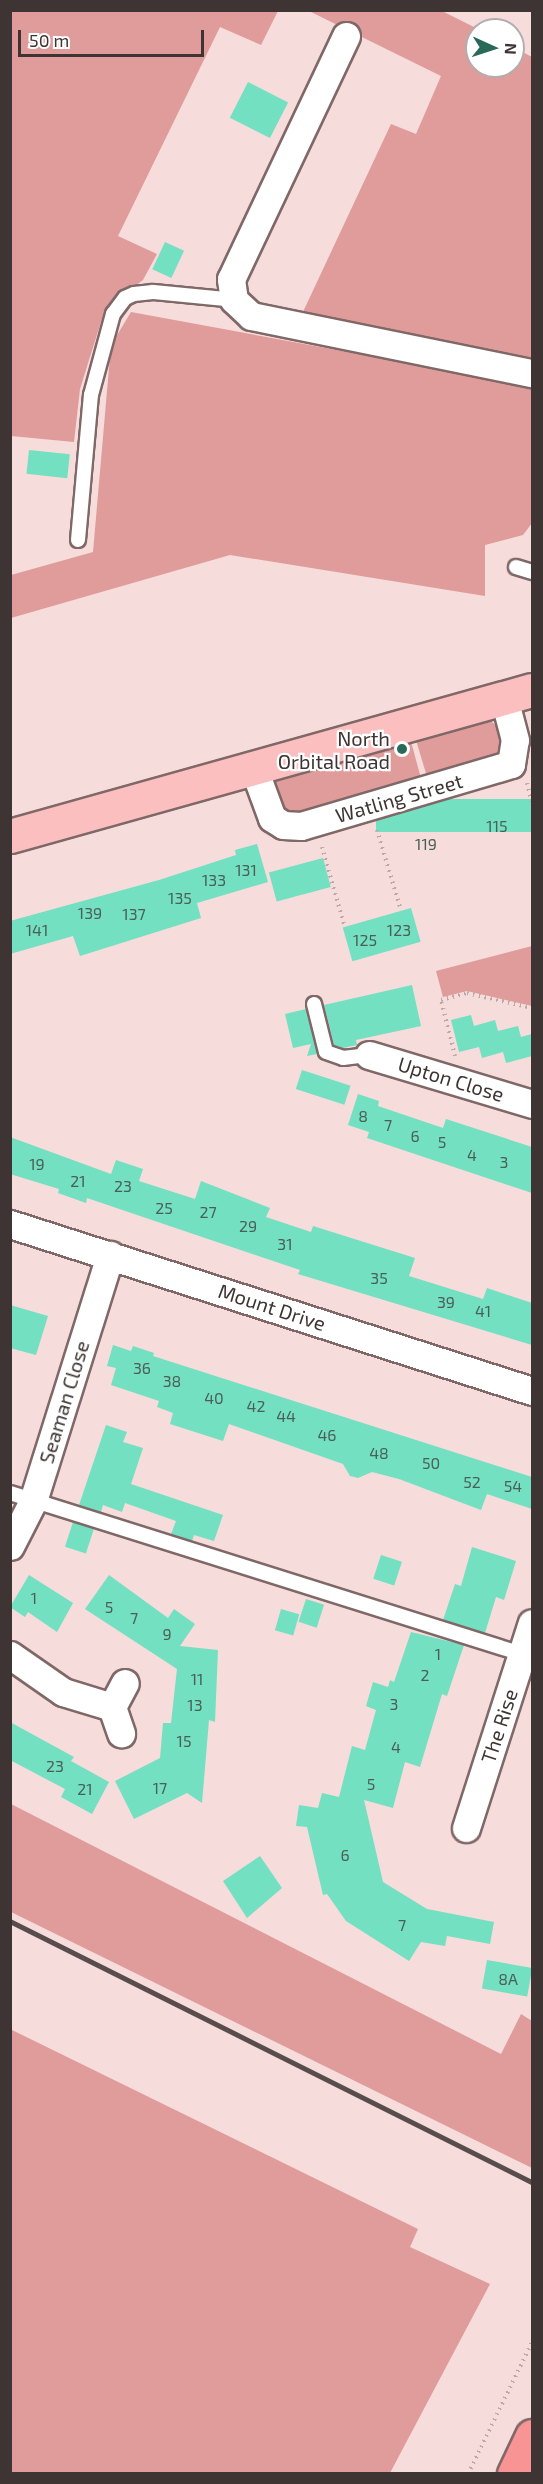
<!DOCTYPE html>
<style>
body{margin:0}
#map{position:relative;width:543px;height:2484px;overflow:hidden;background:#f6dcdb;font-family:"Exo 2",sans-serif}
div>[style]{position:absolute}
.green>*{inset:0;background:#df9c9b}
.building>*{inset:0;background:#72e0c1;transform-origin:0 0}
.path>*{height:4px;margin-top:-2px;transform-origin:0;background:repeating-linear-gradient(90deg,#bda8a8 0 1.5px,transparent 0 6px)}
.roads{filter:drop-shadow(2px 0 #7f6867) drop-shadow(-2px 0 #7f6867) drop-shadow(0 2px #7f6867) drop-shadow(0 -2px #7f6867)}
.lane>*{height:14px;margin:-7px;padding:0 7px;transform-origin:7px;border-radius:7px;background:#fff}
.street>*{height:27px;margin:-13.5px;padding:0 13.5px;transform-origin:13.5px;border-radius:13.5px;background:#fff}
.primary>*{height:33px;margin:-16.5px;padding:0 16.5px;transform-origin:16.5px;border-radius:16.5px;background:#fbbfbf}
.highway>*{height:33px;margin:-16.5px;padding:0 16.5px;transform-origin:16.5px;border-radius:16.5px;background:#f89494}
.rail>*{height:4.5px;margin:-2.25px;padding:0 2.25px;transform-origin:2.25px;border-radius:2.25px;background:#584c4c}
.dots>*{width:16px;height:16px;translate:-50% -50%;box-sizing:border-box;border:3px solid #fff;border-radius:50%}
span{translate:-50% -50%;white-space:nowrap;text-align:center;line-height:1.15;-webkit-text-stroke:4.5px #fff;paint-order:stroke}
.number-label{font-size:16px;color:#4b5f57}
.number-label span{-webkit-text-stroke-width:0}
.poi-label{font-size:20px;color:#3e3434}
.right{translate:-100% -50%;text-align:right}
.street-label{font-size:20px;color:#3e3434}
.frame{position:absolute;inset:0;border:12px solid #3e3434;pointer-events:none}
.north{position:absolute;left:465px;top:18px;width:60px;height:60px;box-sizing:border-box;background:#fff;border:2px solid #b2aeae;border-radius:50%;rotate:93deg;font-size:16px;font-weight:700;line-height:24px;text-align:center;color:#3e3434}
.north::after{content:'';display:block;margin:auto;width:21px;height:27px;background:#296958;clip-path:polygon(50% 0,100% 100%,50% 72%,0 100%)}
.scale{position:absolute;left:18px;top:30px;width:186px;height:27px;box-sizing:border-box;border:3px solid #3e3434;border-top:0;padding-left:8px;font-size:18px;line-height:21px;white-space:nowrap;color:#3e3434;-webkit-text-stroke:4px #fff;paint-order:stroke}
</style>
<div id="map">
<div class="green">
<i style="clip-path:polygon(11px 11px,278px 11px,261px 45px,220px 27px,118px 236px,157px 254px,143px 280px,105px 309px,80px 389px,74px 442px,11px 436px)"></i>
<i style="clip-path:polygon(309px 11px,442px 11px,480px 30px,477px 30px,477px 66px,513px 66px,513px 47px,532px 57px,532px 359px,302px 314px,391px 124px,416px 134px,441px 76px)"></i>
<i style="clip-path:polygon(131px 312px,532px 386px,532px 523px,523px 535px,485px 545px,485px 596px,230px 555px,11px 618px,11px 575px,93px 552px,111px 345px)"></i>
<i style="clip-path:polygon(474px 720px,490px 721px,498px 726px,504px 742px,497px 759px,428px 780px,415px 737px)"></i>
<i style="clip-path:polygon(410px 738px,422px 782px,304px 817px,279px 812px,270px 789px,276px 776px)"></i>
<i style="clip-path:polygon(532px 946px,532px 1006px,467px 991px,443px 997px,436px 971px)"></i>
<i style="clip-path:polygon(11px 1804px,501px 2054px,521px 2014px,532px 2021px,532px 2168px,11px 1912px)"></i>
<i style="clip-path:polygon(10px 2029px,418px 2229px,410px 2247px,490px 2284px,390px 2473px,11px 2473px)"></i>
</div>
<div class="building">
<i style="left:248px;top:82px;width:45px;height:40px;rotate:27deg"></i>
<i style="left:165px;top:242px;width:21px;height:30px;rotate:25deg"></i>
<i style="left:29px;top:450px;width:41px;height:24px;rotate:6deg"></i>
<i style="left:532px;top:799px;width:33px;height:156px;rotate:90deg"></i>
<i style="clip-path:polygon(257px 844px,268px 882px,197px 903px,201px 918px,80px 956px,73px 936px,10px 954px,10px 921px,159px 880px,236px 855px,235px 850px)"></i>
<i style="left:323px;top:858px;width:30px;height:56px;rotate:75deg"></i>
<i style="left:411px;top:908px;width:35px;height:71px;rotate:74deg"></i>
<i style="clip-path:polygon(412px 985px,421px 1026px,356px 1040px,357px 1045px,343px 1048px,334px 1045px,324px 1005px)"></i>
<i style="clip-path:polygon(306px 1009px,317px 1054px,307px 1056px,311px 1044px,293px 1048px,285px 1014px)"></i>
<i style="clip-path:polygon(471px 1015px,474px 1026px,495px 1020px,498px 1031px,518px 1026px,521px 1037px,532px 1034px,532px 1056px,506px 1063px,503px 1052px,482px 1058px,479px 1047px,459px 1052px,451px 1020px)"></i>
<i style="left:302px;top:1070px;width:51px;height:20px;rotate:18deg"></i>
<i style="clip-path:polygon(358px 1094px,379px 1101px,378px 1106px,443px 1128px,446px 1119px,532px 1147px,532px 1193px,367px 1138px,369px 1132px,348px 1125px)"></i>
<i style="clip-path:polygon(10px 1137px,111px 1174px,116px 1160px,143px 1169px,139px 1181px,195px 1199px,201px 1181px,270px 1208px,266px 1217px,311px 1232px,313px 1226px,415px 1258px,409px 1276px,483px 1299px,487px 1288px,532px 1303px,532px 1345px,298px 1274px,300px 1270px,87px 1198px,86px 1203px,58px 1193px,59px 1189px,10px 1174px)"></i>
<i style="clip-path:polygon(10px 1305px,48px 1316px,36px 1355px,10px 1348px)"></i>
<i style="clip-path:polygon(113px 1345px,131px 1351px,133px 1346px,154px 1353px,153px 1356px,532px 1477px,532px 1509px,487px 1494px,481px 1510px,399px 1479px,372px 1472px,358px 1478px,350px 1476px,343px 1464px,229px 1424px,223px 1441px,170px 1424px,173px 1413px,157px 1407px,159px 1401px,111px 1385px,116px 1368px,107px 1366px)"></i>
<i style="clip-path:polygon(106px 1425px,127px 1432px,123px 1442px,143px 1448px,131px 1484px,223px 1515px,214px 1541px,194px 1535px,192px 1541px,171px 1534px,176px 1521px,125px 1503px,122px 1512px,103px 1505px,101px 1512px,79px 1505px)"></i>
<i style="left:73px;top:1522px;width:22px;height:26px;rotate:18deg"></i>
<i style="clip-path:polygon(472px 1547px,516px 1561px,504px 1600px,496px 1597px,485px 1633px,443px 1620px,455px 1584px,461px 1586px)"></i>
<i style="left:381px;top:1555px;width:22px;height:25px;rotate:18deg"></i>
<i style="clip-path:polygon(29px 1575px,73px 1603px,57px 1632px,28px 1612px,25px 1617px,10px 1607px)"></i>
<i style="clip-path:polygon(109px 1575px,168px 1618px,174px 1609px,195px 1624px,180px 1646px,218px 1650px,215px 1722px,209px 1720px,202px 1803px,187px 1793px,134px 1819px,115px 1781px,160px 1758px,163px 1723px,171px 1723px,177px 1669px,85px 1609px)"></i>
<i style="left:306px;top:1599px;width:19px;height:24px;rotate:18deg"></i>
<i style="left:281px;top:1609px;width:19px;height:22px;rotate:16deg"></i>
<i style="clip-path:polygon(411px 1632px,464px 1645px,447px 1696px,442px 1694px,420px 1767px,405px 1762px,393px 1808px,364px 1800px,383px 1882px,427px 1909px,494px 1922px,490px 1944px,447px 1936px,445px 1946px,421px 1942px,409px 1961px,346px 1921px,327px 1894px,323px 1895px,307px 1827px,296px 1826px,299px 1805px,318px 1808px,322px 1793px,339px 1797px,352px 1746px,365px 1750px,376px 1710px,366px 1706px,373px 1682px,388px 1687px,390px 1680px,394px 1682px)"></i>
<i style="clip-path:polygon(10px 1722px,74px 1757px,71px 1761px,109px 1782px,92px 1814px,61px 1797px,65px 1789px,10px 1760px)"></i>
<i style="clip-path:polygon(260px 1856px,282px 1888px,247px 1918px,223px 1881px)"></i>
<i style="left:487px;top:1960px;width:46px;height:29px;rotate:10deg"></i>
</div>
<div class="path">
<i style="left:527px;top:783px;width:21px;rotate:76deg"></i>
<i style="left:377px;top:830px;width:80px;rotate:73.4deg"></i>
<i style="left:322px;top:847px;width:80px;rotate:74.1deg"></i>
<i style="left:455px;top:1056px;width:58px;rotate:-104deg"></i>
<i style="left:441px;top:1000px;width:27px;rotate:-15deg"></i>
<i style="left:467px;top:993px;width:67px;rotate:13deg"></i>
<i style="left:468px;top:2474px;width:147px;rotate:-64.1deg"></i>
</div>
<div class="roads">
<div class="lane">
<i style="left:78px;top:540px;width:146px;rotate:-84.9deg"></i>
<i style="left:91px;top:395px;width:84px;rotate:-74.8deg"></i>
<i style="left:113px;top:314px;width:20px;rotate:-53deg"></i>
<i style="left:125px;top:298px;width:10px;rotate:-24deg"></i>
<i style="left:134px;top:294px;width:19px;rotate:-6deg"></i>
<i style="left:153px;top:292px;width:81px;rotate:5.6deg"></i>
<i style="left:516px;top:567px;width:17px;rotate:17deg"></i>
<i style="left:314px;top:1004px;width:49px;rotate:76deg"></i>
<i style="left:326px;top:1052px;width:18px;rotate:19deg"></i>
<i style="left:343px;top:1058px;width:26px;rotate:-7deg"></i>
<i style="left:10px;top:1493px;width:537px;rotate:17.46deg"></i>
</div>
<div class="street">
<i style="left:346px;top:36px;width:269px;rotate:115.3deg"></i>
<i style="left:231px;top:279px;width:21px;rotate:82deg"></i>
<i style="left:234px;top:300px;width:23px;rotate:43deg"></i>
<i style="left:251px;top:316px;width:287px;rotate:11.5deg"></i>
<i style="left:254px;top:769px;width:52px;rotate:69.8deg"></i>
<i style="left:272px;top:818px;width:13px;rotate:32deg"></i>
<i style="left:283px;top:825px;width:18px;rotate:3deg"></i>
<i style="left:301px;top:826px;width:219px;rotate:-16.4deg"></i>
<i style="left:511px;top:764px;width:24px;rotate:-81deg"></i>
<i style="left:515px;top:740px;width:43px;rotate:-104.7deg"></i>
<i style="left:369px;top:1055px;width:170px;rotate:16.7deg"></i>
<i style="left:10px;top:1224px;width:548px;rotate:17.74deg"></i>
<i style="left:10px;top:1546px;width:51px;rotate:-62.9deg"></i>
<i style="left:33px;top:1501px;width:258px;rotate:-72.6deg"></i>
<i style="left:10px;top:1655px;width:65px;rotate:34.9deg"></i>
<i style="left:63px;top:1692px;width:51px;rotate:17deg"></i>
<i style="left:112px;top:1707px;width:27px;rotate:-62deg"></i>
<i style="left:112px;top:1707px;width:28px;rotate:71deg"></i>
<i style="left:466px;top:1828px;width:215px;rotate:-72.2deg"></i>
</div>
<div class="primary">
<i style="left:10px;top:836px;width:542px;rotate:-15.63deg"></i>
</div>
<div class="highway">
<i style="left:514px;top:2474px;width:42px;rotate:-64.7deg"></i>
</div>
</div>
<div class="rail">
<i style="left:10px;top:1921px;width:584px;rotate:26.57deg"></i>
</div>
<div class="dots">
<i style="left:402px;top:749px;background:#296958"></i>
</div>
<div class="number-label">
<span style="left:497px;top:826px">115</span>
<span style="left:426px;top:844px">119</span>
<span style="left:246px;top:870px">131</span>
<span style="left:214px;top:880px">133</span>
<span style="left:180px;top:898px">135</span>
<span style="left:90px;top:913px">139</span>
<span style="left:134px;top:914px">137</span>
<span style="left:37px;top:930px">141</span>
<span style="left:399px;top:930px">123</span>
<span style="left:365px;top:940px">125</span>
<span style="left:363px;top:1116px">8</span>
<span style="left:388px;top:1125px">7</span>
<span style="left:415px;top:1136px">6</span>
<span style="left:442px;top:1142px">5</span>
<span style="left:472px;top:1155px">4</span>
<span style="left:504px;top:1162px">3</span>
<span style="left:37px;top:1164px">19</span>
<span style="left:78px;top:1181px">21</span>
<span style="left:123px;top:1186px">23</span>
<span style="left:164px;top:1208px">25</span>
<span style="left:208px;top:1212px">27</span>
<span style="left:248px;top:1226px">29</span>
<span style="left:285px;top:1244px">31</span>
<span style="left:379px;top:1278px">35</span>
<span style="left:446px;top:1302px">39</span>
<span style="left:483px;top:1311px">41</span>
<span style="left:142px;top:1368px">36</span>
<span style="left:172px;top:1381px">38</span>
<span style="left:214px;top:1398px">40</span>
<span style="left:256px;top:1406px">42</span>
<span style="left:286px;top:1416px">44</span>
<span style="left:327px;top:1435px">46</span>
<span style="left:379px;top:1453px">48</span>
<span style="left:431px;top:1463px">50</span>
<span style="left:472px;top:1482px">52</span>
<span style="left:513px;top:1486px">54</span>
<span style="left:34px;top:1598px">1</span>
<span style="left:109px;top:1607px">5</span>
<span style="left:134px;top:1618px">7</span>
<span style="left:167px;top:1634px">9</span>
<span style="left:438px;top:1654px">1</span>
<span style="left:425px;top:1675px">2</span>
<span style="left:197px;top:1679px">11</span>
<span style="left:394px;top:1704px">3</span>
<span style="left:195px;top:1705px">13</span>
<span style="left:184px;top:1741px">15</span>
<span style="left:396px;top:1747px">4</span>
<span style="left:55px;top:1766px">23</span>
<span style="left:371px;top:1784px">5</span>
<span style="left:160px;top:1788px">17</span>
<span style="left:85px;top:1789px">21</span>
<span style="left:345px;top:1855px">6</span>
<span style="left:402px;top:1925px">7</span>
<span style="left:508px;top:1979px">8A</span>
</div>
<div class="poi-label">
<span class="right" style="left:390px;top:750px">North<br>Orbital Road</span>
</div>
<div class="street-label">
<span style="left:399px;top:798px;rotate:-16deg">Watling Street</span>
<span style="left:451px;top:1079px;rotate:17deg">Upton Close</span>
<span style="left:272px;top:1307px;rotate:18deg">Mount Drive</span>
<span style="left:64px;top:1402px;rotate:-73deg">Seaman Close</span>
<span style="left:499px;top:1726px;rotate:-72deg">The Rise</span>
</div>
<div class="frame"></div>
<div class="north">N</div>
<div class="scale">50 m</div>
</div>
